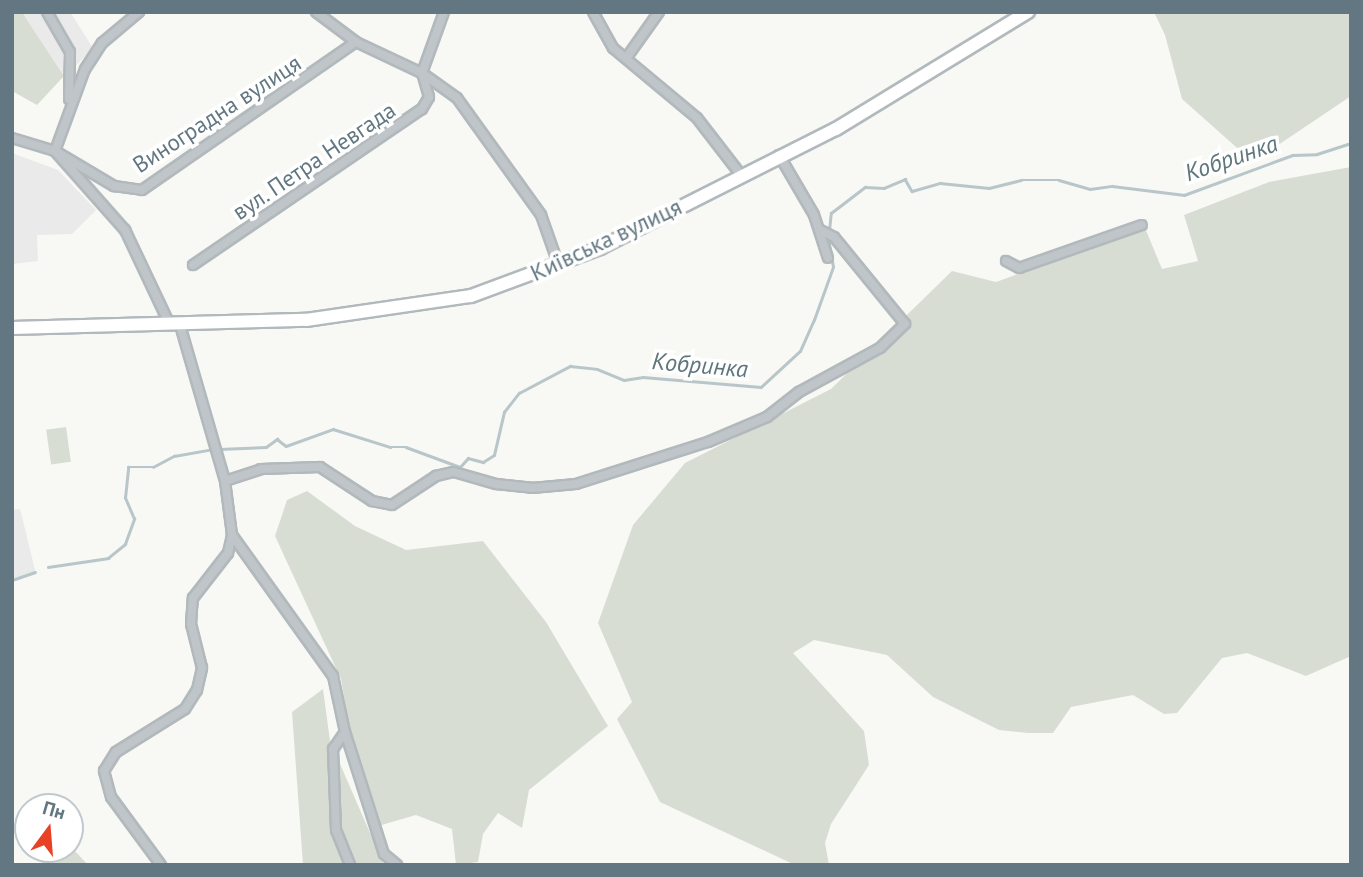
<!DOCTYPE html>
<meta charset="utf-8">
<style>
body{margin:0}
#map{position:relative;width:1363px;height:877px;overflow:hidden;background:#f8f8f5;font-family:"PT Sans",sans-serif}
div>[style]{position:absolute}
.built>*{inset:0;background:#e9eae9}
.green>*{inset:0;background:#d8ddd4;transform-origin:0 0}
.stream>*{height:2.5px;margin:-1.25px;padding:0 1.25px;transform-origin:1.25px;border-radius:1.25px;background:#b8c6c9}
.roads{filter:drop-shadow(2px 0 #b2b9bc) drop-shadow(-2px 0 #b2b9bc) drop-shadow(0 2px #b2b9bc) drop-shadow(0 -2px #b2b9bc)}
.minor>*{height:8px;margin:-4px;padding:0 4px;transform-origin:4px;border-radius:4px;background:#bfc5c8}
.primary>*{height:12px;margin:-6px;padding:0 6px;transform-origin:6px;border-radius:6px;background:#fff}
span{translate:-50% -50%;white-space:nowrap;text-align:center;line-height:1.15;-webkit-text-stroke:7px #fff;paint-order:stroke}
.street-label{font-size:23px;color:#627781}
.water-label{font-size:24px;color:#5e767c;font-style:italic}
.frame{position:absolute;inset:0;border:14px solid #627781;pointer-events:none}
.north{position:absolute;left:14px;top:793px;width:70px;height:70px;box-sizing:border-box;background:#fff;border:2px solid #c0c9cd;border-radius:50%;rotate:16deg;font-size:19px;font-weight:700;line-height:28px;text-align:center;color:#627781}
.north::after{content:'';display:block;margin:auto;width:24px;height:32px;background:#e84126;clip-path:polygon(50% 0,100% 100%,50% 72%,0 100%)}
</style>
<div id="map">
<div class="built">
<i style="clip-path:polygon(22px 12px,70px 12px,93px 48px,65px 77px)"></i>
<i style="clip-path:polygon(12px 153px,58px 170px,96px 210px,72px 234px,37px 235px,38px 261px,12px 264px)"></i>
<i style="clip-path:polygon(20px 509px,36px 574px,12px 580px,12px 510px)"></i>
</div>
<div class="green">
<i style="clip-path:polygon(12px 12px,22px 12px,64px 76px,37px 105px,12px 91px)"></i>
<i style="clip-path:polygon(1154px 12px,1351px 12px,1351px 96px,1253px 162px,1182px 99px,1165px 35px)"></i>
<i style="clip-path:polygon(1351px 167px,1351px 656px,1306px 676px,1247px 653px,1222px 658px,1177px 713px,1164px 714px,1133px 695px,1071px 707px,1053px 733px,1028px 733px,999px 730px,933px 697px,887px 655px,814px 640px,793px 653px,864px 731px,869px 765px,831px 824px,825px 843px,829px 865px,795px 865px,660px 802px,617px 719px,632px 702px,598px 623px,633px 525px,685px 463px,831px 389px,952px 271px,996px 282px,1145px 228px,1162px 269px,1198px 261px,1184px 215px,1269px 182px)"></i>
<i style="left:66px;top:427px;width:35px;height:20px;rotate:82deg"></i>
<i style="clip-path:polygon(307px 491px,355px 526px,406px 550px,483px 541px,546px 622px,608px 726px,529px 790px,522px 828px,498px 813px,483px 834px,478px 862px,456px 865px,452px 829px,416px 815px,378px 826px,351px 738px,341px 679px,275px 536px,287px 500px)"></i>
<i style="clip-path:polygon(323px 689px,330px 741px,384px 865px,303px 865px,292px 712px)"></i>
<i style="clip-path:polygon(75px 851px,88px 865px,23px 865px,40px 863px)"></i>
</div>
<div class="stream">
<i style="left:219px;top:449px;width:47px;rotate:-2.4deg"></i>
<i style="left:266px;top:447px;width:14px;rotate:-36deg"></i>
<i style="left:277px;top:439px;width:11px;rotate:38deg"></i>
<i style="left:286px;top:446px;width:50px;rotate:-19.9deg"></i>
<i style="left:333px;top:429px;width:60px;rotate:17.5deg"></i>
<i style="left:390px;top:447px;width:16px"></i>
<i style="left:406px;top:447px;width:58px;rotate:20.3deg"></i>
<i style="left:460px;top:467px;width:12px;rotate:-48deg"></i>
<i style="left:468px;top:458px;width:16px;rotate:15deg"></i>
<i style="left:483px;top:462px;width:13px;rotate:-32deg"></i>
<i style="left:494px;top:455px;width:44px;rotate:-76.9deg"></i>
<i style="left:504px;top:412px;width:24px;rotate:-52deg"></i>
<i style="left:519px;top:393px;width:58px;rotate:-27.9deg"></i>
<i style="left:570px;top:366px;width:27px;rotate:6deg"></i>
<i style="left:597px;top:369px;width:29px;rotate:22deg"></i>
<i style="left:624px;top:380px;width:19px;rotate:-9deg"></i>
<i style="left:643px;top:377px;width:118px;rotate:4.8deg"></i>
<i style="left:761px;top:387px;width:53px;rotate:-42.7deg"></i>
<i style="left:800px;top:351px;width:34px;rotate:-66deg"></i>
<i style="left:814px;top:320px;width:56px;rotate:-70.3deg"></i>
<i style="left:833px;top:267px;width:27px;rotate:-100deg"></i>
<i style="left:828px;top:240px;width:27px;rotate:-84deg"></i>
<i style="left:831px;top:213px;width:43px;rotate:-37.4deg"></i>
<i style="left:865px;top:187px;width:19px;rotate:3deg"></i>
<i style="left:884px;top:188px;width:23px;rotate:-23deg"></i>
<i style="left:905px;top:179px;width:14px;rotate:60deg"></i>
<i style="left:912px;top:191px;width:29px;rotate:-16deg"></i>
<i style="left:940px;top:183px;width:49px;rotate:5.8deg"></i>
<i style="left:989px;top:188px;width:33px;rotate:-14deg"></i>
<i style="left:1021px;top:180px;width:38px"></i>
<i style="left:1059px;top:180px;width:32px;rotate:16deg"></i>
<i style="left:1090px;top:189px;width:22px;rotate:-8deg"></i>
<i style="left:1112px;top:186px;width:73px;rotate:7.1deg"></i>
<i style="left:1184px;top:195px;width:116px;rotate:-20.2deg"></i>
<i style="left:1293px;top:155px;width:24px;rotate:-2deg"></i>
<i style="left:1317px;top:154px;width:36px;rotate:-18deg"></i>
<i style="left:48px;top:567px;width:61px;rotate:-8.5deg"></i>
<i style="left:108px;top:558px;width:22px;rotate:-39deg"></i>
<i style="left:125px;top:544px;width:27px;rotate:-70deg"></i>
<i style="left:134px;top:519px;width:23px;rotate:-113deg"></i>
<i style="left:125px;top:498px;width:31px;rotate:-84deg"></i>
<i style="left:128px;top:467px;width:25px"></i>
<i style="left:153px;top:467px;width:24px;rotate:-28deg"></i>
<i style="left:174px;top:456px;width:39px;rotate:-10deg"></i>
<i style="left:12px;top:580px;width:24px;rotate:-19deg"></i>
</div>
<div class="roads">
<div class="minor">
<i style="left:47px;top:12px;width:46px;rotate:60.1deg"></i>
<i style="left:70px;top:52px;width:47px;rotate:91.2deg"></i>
<i style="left:139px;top:12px;width:48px;rotate:140deg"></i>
<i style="left:102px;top:43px;width:31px;rotate:123deg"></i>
<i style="left:85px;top:69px;width:87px;rotate:110.1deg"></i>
<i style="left:55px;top:151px;width:69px;rotate:30.7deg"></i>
<i style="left:114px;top:186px;width:28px;rotate:8deg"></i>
<i style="left:142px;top:190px;width:260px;rotate:-34.7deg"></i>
<i style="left:316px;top:12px;width:50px;rotate:36.9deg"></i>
<i style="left:356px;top:42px;width:73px;rotate:25.2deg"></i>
<i style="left:422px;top:73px;width:43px;rotate:35.5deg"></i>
<i style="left:457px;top:98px;width:144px;rotate:54.3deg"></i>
<i style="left:541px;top:215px;width:54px;rotate:70.6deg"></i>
<i style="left:593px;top:12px;width:41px;rotate:60.9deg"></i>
<i style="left:613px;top:48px;width:109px;rotate:39.8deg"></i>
<i style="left:697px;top:118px;width:72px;rotate:52.3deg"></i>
<i style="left:627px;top:57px;width:55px;rotate:-54.6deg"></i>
<i style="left:12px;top:138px;width:45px;rotate:16.8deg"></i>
<i style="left:55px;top:151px;width:106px;rotate:48.5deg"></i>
<i style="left:125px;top:230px;width:105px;rotate:64.7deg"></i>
<i style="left:779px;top:155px;width:69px;rotate:59.7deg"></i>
<i style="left:814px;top:215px;width:45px;rotate:72deg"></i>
<i style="left:1006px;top:261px;width:15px;rotate:28deg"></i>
<i style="left:1019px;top:268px;width:130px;rotate:-19.3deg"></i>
<i style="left:193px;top:265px;width:277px;rotate:-34.3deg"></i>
<i style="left:422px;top:109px;width:14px;rotate:-60deg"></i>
<i style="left:429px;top:97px;width:25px;rotate:-106deg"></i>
<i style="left:422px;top:73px;width:65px;rotate:-70.2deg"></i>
<i style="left:180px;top:325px;width:162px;rotate:73.9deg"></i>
<i style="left:225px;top:481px;width:54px;rotate:82.6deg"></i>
<i style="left:232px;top:535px;width:173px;rotate:54.4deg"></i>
<i style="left:333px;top:676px;width:57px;rotate:77.9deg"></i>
<i style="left:345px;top:732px;width:21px;rotate:125deg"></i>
<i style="left:333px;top:749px;width:81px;rotate:87.9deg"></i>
<i style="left:336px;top:830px;width:38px;rotate:68deg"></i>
<i style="left:225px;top:481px;width:38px;rotate:-18deg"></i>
<i style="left:261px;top:469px;width:59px;rotate:-1.9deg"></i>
<i style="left:320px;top:467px;width:62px;rotate:33.2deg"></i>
<i style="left:372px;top:501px;width:20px;rotate:11deg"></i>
<i style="left:392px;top:505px;width:53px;rotate:-33.4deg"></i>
<i style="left:436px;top:476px;width:18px;rotate:-13deg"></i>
<i style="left:454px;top:472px;width:44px;rotate:15.9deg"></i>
<i style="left:496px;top:484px;width:36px;rotate:6deg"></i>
<i style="left:532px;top:488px;width:44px;rotate:-5.2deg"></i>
<i style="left:576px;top:484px;width:139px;rotate:-17.7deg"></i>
<i style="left:708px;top:442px;width:64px;rotate:-23deg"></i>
<i style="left:767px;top:417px;width:41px;rotate:-38deg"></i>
<i style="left:799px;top:392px;width:92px;rotate:-28.5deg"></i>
<i style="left:880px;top:348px;width:35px;rotate:-44deg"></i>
<i style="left:905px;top:324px;width:112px;rotate:-129.2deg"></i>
<i style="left:834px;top:237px;width:16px;rotate:-153deg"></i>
<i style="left:345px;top:732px;width:128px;rotate:72.3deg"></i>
<i style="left:384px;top:854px;width:17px;rotate:40deg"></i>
<i style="left:161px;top:865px;width:84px;rotate:-126.3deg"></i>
<i style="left:111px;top:797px;width:27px;rotate:-105deg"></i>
<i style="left:104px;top:771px;width:22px;rotate:-58deg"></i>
<i style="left:116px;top:752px;width:81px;rotate:-31.9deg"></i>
<i style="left:185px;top:709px;width:22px;rotate:-58deg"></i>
<i style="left:197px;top:690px;width:23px;rotate:-77deg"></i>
<i style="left:202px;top:668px;width:45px;rotate:-104deg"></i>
<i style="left:191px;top:624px;width:26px;rotate:-86deg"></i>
<i style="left:193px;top:598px;width:57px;rotate:-52.1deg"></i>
<i style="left:228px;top:553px;width:18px;rotate:-77deg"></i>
</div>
<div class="primary">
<i style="left:12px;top:328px;width:294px;rotate:-1.6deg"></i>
<i style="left:306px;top:320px;width:167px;rotate:-8.3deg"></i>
<i style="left:471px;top:296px;width:138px;rotate:-20.4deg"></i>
<i style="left:600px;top:248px;width:264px;rotate:-26.8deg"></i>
<i style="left:836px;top:129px;width:225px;rotate:-31.4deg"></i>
</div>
</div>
<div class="street-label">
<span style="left:217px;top:114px;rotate:-33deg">Виноградна вулиця</span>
<span style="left:314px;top:161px;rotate:-34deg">вул. Петра Невгада</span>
<span style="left:606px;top:240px;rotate:-25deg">Київська вулиця</span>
</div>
<div class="water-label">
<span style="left:1231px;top:158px;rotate:-19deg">Кобринка</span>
<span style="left:700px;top:365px;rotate:5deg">Кобринка</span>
</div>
<div class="frame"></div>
<div class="north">Пн</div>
</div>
